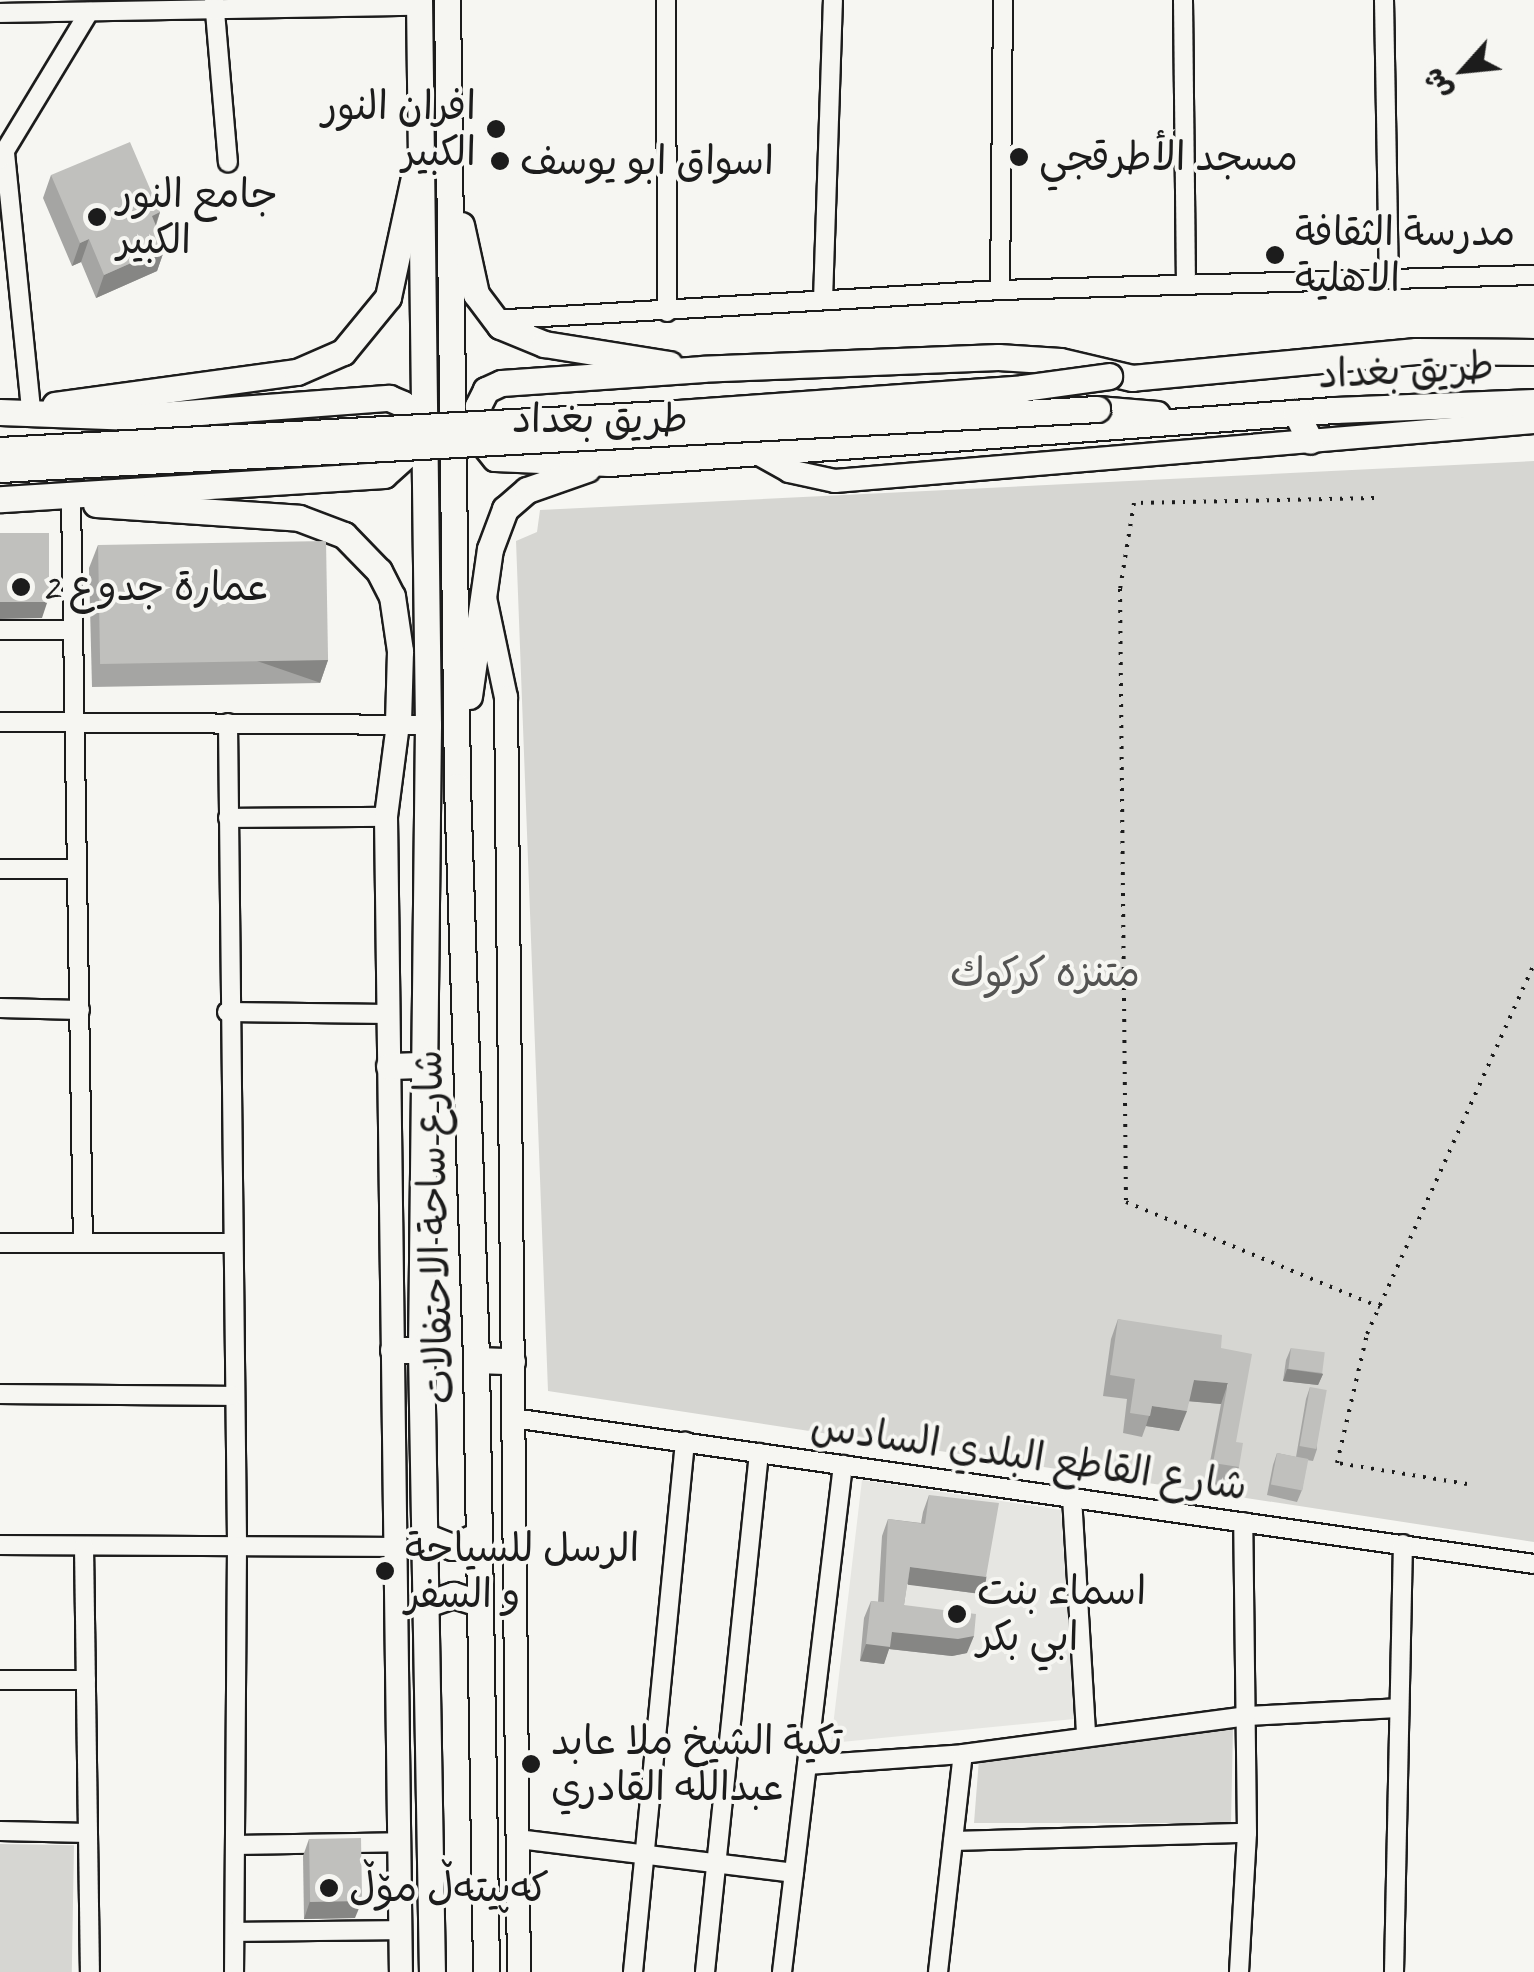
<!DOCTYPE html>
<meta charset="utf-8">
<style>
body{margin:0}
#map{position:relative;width:1534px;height:1972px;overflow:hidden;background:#f6f6f2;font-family:Caveat,"Playpen Sans Arabic",sans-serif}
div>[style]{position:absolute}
.built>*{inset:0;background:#e6e6e2}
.green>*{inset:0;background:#d6d6d2;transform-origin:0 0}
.path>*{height:4px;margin-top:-2px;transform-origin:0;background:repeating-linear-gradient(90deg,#1c1c1c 0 2.5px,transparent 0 10.5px)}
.roads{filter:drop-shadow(2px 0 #1c1c1c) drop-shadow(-2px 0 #1c1c1c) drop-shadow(0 2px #1c1c1c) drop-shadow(0 -2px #1c1c1c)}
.minor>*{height:18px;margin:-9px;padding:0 9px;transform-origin:9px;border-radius:9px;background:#f6f6f2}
.secondary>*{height:22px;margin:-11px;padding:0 11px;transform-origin:11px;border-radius:11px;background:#f6f6f2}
.primary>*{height:25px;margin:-12.5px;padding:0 12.5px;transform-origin:12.5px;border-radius:12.5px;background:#f6f6f2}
.bridges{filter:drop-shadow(2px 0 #1c1c1c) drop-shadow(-2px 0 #1c1c1c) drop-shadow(0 2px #1c1c1c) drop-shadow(0 -2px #1c1c1c)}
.primary-bridge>*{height:25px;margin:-12.5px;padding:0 12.5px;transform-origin:12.5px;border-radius:12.5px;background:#f6f6f2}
.wall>*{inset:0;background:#a5a5a3}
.shaded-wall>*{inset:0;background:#868684;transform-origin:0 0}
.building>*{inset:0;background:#c0c0bd;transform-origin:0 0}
.dots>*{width:28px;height:28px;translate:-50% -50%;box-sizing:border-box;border:5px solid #f6f6f2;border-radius:50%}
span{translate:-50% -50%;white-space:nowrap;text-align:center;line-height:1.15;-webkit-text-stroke:8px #f6f6f2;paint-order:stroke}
.poi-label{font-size:40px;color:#1c1c1c}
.right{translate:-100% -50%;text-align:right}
.left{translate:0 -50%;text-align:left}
.street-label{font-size:40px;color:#1c1c1c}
.park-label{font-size:40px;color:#545453}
.north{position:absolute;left:1414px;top:20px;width:100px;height:100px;-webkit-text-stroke:8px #f6f6f2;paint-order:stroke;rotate:243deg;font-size:28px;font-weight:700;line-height:40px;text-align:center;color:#1c1c1c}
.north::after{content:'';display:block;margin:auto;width:35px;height:45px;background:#1c1c1c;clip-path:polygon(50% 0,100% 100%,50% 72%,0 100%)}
</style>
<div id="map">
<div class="built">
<i style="clip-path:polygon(862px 1480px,1061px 1510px,1074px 1719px,831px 1743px)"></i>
</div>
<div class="green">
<i style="clip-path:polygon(1534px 461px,1534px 1542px,548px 1391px,516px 541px,537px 532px,540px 510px)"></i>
<i style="clip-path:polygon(1233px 1728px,1231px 1823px,974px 1823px,979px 1759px)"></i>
<i style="left:0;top:1844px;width:74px;height:128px;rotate:1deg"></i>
</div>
<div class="path">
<i style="left:1374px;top:498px;width:240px;rotate:178.8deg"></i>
<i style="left:1134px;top:503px;width:87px;rotate:99.2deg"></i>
<i style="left:1120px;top:589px;width:613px;rotate:89.44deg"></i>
<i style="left:1126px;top:1202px;width:275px;rotate:22.5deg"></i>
<i style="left:1467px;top:1484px;width:132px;rotate:-170.8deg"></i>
<i style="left:1337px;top:1463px;width:132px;rotate:-76.9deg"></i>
<i style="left:1367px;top:1334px;width:406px;rotate:-65.7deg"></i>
</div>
<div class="roads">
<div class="minor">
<i style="left:214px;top:0;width:163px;rotate:85.1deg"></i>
<i style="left:666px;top:0;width:312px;rotate:89.8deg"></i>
<i style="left:1183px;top:0;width:282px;rotate:89.4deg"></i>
<i style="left:1384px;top:0;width:278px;rotate:89deg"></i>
<i style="left:0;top:13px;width:419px;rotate:-1deg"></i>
<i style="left:5px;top:153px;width:259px;rotate:84.2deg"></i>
<i style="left:0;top:159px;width:172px;rotate:-58.8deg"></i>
<i style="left:1000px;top:290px;width:290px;rotate:-89.4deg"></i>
<i style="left:823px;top:300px;width:300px;rotate:-88.1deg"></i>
<i style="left:492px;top:320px;width:509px;rotate:-3.38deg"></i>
<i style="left:1000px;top:290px;width:534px;rotate:-1.61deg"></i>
<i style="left:71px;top:499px;width:744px;rotate:89.08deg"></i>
<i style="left:0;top:630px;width:73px"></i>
<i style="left:0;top:722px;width:428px;rotate:0.4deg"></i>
<i style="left:228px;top:723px;width:824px;rotate:89.37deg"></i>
<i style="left:237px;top:1547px;width:425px;rotate:90.4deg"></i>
<i style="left:228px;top:818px;width:158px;rotate:-0.4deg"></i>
<i style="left:0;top:869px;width:77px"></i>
<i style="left:0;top:1008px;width:80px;rotate:1.4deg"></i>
<i style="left:227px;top:1012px;width:162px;rotate:0.7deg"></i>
<i style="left:0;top:1243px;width:231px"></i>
<i style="left:0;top:1394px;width:233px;rotate:0.5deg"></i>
<i style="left:513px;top:1418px;width:1031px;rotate:8.14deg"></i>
<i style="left:1072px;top:1497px;width:238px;rotate:86.6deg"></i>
<i style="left:0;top:1545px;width:396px;rotate:0.3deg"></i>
<i style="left:84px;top:1546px;width:426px;rotate:89.2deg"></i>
<i style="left:0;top:1680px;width:86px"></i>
<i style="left:807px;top:1765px;width:156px;rotate:-4deg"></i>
<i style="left:963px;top:1754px;width:287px;rotate:-7.6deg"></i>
<i style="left:1247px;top:1716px;width:151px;rotate:-3deg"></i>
<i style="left:0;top:1831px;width:88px;rotate:1.3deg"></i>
<i style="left:518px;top:1839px;width:278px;rotate:7deg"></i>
<i style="left:953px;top:1841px;width:294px;rotate:-1.6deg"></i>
<i style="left:235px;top:1845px;width:164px;rotate:-1deg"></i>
<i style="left:236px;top:1932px;width:164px;rotate:-0.7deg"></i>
<i style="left:633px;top:1972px;width:533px;rotate:-84.4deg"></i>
<i style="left:705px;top:1972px;width:522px;rotate:-84.06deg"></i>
<i style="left:782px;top:1972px;width:511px;rotate:-83.14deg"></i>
<i style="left:938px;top:1972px;width:219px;rotate:-83.5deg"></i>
<i style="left:1239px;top:1972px;width:139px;rotate:-86.7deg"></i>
<i style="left:1247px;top:1833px;width:311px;rotate:-90.7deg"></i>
<i style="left:1394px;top:1972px;width:428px;rotate:-88.8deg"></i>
</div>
<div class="secondary">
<i style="left:757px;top:453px;width:37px;rotate:29deg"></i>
<i style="left:789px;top:471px;width:47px;rotate:12.3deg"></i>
<i style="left:835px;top:481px;width:701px;rotate:-4.82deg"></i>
<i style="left:484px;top:593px;width:106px;rotate:78.1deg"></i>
<i style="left:506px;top:697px;width:1275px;rotate:89.42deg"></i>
<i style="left:398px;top:724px;width:94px;rotate:97.4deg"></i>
<i style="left:386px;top:817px;width:1155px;rotate:89.26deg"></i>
</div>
<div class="primary">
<i style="left:419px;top:0;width:725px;rotate:89.29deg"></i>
<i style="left:428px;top:725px;width:625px;rotate:90.64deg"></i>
<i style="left:421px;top:1350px;width:622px;rotate:88.99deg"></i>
<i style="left:447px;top:0;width:786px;rotate:89.27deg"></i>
<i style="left:457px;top:786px;width:574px;rotate:88.1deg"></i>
<i style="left:476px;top:1360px;width:612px;rotate:89.06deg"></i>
<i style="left:461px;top:225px;width:71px;rotate:77.7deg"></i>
<i style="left:476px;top:294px;width:40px;rotate:53deg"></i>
<i style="left:500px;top:326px;width:48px;rotate:22.2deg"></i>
<i style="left:544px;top:344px;width:127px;rotate:9.1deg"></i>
<i style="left:1534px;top:352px;width:118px;rotate:-179.5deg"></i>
<i style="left:1416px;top:351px;width:285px;rotate:174.6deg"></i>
<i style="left:1132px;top:378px;width:74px;rotate:-166.7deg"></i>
<i style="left:1060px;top:361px;width:62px;rotate:-176.3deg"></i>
<i style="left:998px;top:357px;width:295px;rotate:177.7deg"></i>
<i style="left:703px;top:369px;width:202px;rotate:176deg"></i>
<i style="left:501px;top:383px;width:17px;rotate:155deg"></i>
<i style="left:486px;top:390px;width:18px;rotate:117deg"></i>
<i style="left:478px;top:406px;width:35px;rotate:85deg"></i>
<i style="left:481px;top:441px;width:22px;rotate:51deg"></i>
<i style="left:495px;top:458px;width:114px;rotate:2.5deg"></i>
<i style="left:609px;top:463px;width:728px;rotate:-4.18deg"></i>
<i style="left:1335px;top:410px;width:199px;rotate:-2.3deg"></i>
<i style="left:55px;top:405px;width:244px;rotate:-7.8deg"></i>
<i style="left:297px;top:372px;width:50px;rotate:-23.5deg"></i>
<i style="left:343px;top:352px;width:71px;rotate:-50.7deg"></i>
<i style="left:388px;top:297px;width:123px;rotate:-77.8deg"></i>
<i style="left:1097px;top:409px;width:60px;rotate:4.8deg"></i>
<i style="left:0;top:412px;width:134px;rotate:2.1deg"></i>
<i style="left:134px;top:417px;width:256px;rotate:-4.3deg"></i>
<i style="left:389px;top:398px;width:15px;rotate:23deg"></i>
<i style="left:403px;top:404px;width:15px;rotate:67deg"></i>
<i style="left:409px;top:418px;width:38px;rotate:96deg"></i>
<i style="left:405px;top:456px;width:28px;rotate:138deg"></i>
<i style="left:384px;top:475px;width:385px;rotate:176.4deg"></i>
<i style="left:1296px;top:413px;width:31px;rotate:63deg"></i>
<i style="left:96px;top:504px;width:203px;rotate:3.9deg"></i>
<i style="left:299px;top:518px;width:48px;rotate:20.7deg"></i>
<i style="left:344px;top:535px;width:50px;rotate:45.8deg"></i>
<i style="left:379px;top:571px;width:28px;rotate:63deg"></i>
<i style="left:392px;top:596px;width:56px;rotate:81.7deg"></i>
<i style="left:400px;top:651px;width:73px;rotate:91.6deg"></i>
<i style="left:469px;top:696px;width:148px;rotate:-81.9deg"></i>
<i style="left:490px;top:549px;width:43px;rotate:-69.4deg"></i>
<i style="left:505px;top:509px;width:29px;rotate:-41deg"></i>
<i style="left:527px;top:490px;width:64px;rotate:-19.3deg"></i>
<i style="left:389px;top:1066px;width:33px;rotate:-2deg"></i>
<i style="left:393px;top:1350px;width:28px"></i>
<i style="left:476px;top:1360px;width:36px;rotate:2deg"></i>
<i style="left:425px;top:1536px;width:29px;rotate:22deg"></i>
<i style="left:452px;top:1547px;width:29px;rotate:-25deg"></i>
<i style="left:427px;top:1604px;width:28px;rotate:-19deg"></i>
<i style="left:453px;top:1595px;width:28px;rotate:17deg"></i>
</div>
</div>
<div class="bridges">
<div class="primary-bridge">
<i style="left:0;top:450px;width:679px;rotate:-3.12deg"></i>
<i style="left:678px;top:413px;width:346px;rotate:-4.1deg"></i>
<i style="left:1023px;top:388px;width:87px;rotate:-7.9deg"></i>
<i style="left:0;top:469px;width:1099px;rotate:-3.13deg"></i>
</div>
</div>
<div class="wall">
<i style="clip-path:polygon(51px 175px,160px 212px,156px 226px,165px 248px,157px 271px,96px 298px,81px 262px,72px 266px,43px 198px)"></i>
<i style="clip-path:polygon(98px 545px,328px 660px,320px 683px,92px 687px,89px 568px)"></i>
<i style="clip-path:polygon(1118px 1319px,1221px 1348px,1239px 1467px,1232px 1487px,1206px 1483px,1221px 1404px,1189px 1401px,1179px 1431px,1146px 1426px,1142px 1437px,1123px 1433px,1127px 1399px,1103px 1396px,1111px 1339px)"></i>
<i style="clip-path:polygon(1291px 1348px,1323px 1374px,1318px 1385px,1283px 1381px,1286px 1360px)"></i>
<i style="clip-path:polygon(1310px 1387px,1317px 1449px,1313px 1461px,1307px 1460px,1302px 1490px,1297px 1502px,1267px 1495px,1273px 1465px,1277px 1453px,1296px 1457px,1306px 1399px)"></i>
<i style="clip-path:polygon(929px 1495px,986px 1577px,980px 1594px,907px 1584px,904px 1605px,967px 1653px,952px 1656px,889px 1649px,884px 1664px,860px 1661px,864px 1618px,871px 1601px,878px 1602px,882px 1536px,888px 1519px,921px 1523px,923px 1512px)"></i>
<i style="clip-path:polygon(309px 1839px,355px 1918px,304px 1919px,303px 1856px)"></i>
</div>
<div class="shaded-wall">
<i style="clip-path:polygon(160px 212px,152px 235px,152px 216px)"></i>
<i style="clip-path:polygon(89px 239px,81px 262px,72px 266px,80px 243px)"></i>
<i style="clip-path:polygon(165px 248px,157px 271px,96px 298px,104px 275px)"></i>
<i style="clip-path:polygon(48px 600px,42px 618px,0 619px,0 602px)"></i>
<i style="left:328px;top:660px;width:24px;height:228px;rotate:109deg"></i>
<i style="clip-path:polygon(1287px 1369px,1323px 1374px,1318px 1385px,1283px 1381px)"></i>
<i style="clip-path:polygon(1194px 1380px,1228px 1383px,1221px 1404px,1186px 1401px)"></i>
<i style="clip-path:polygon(1152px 1406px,1187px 1411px,1179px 1431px,1146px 1426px)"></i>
<i style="left:910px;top:1567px;width:77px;height:18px;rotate:7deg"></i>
<i style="clip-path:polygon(892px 1632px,974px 1636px,967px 1653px,952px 1656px,889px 1649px,884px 1664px,860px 1661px,866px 1644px)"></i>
<i style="clip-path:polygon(310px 1901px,362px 1901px,355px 1918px,304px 1919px)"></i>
</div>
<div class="building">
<i style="clip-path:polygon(130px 142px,160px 212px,152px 216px,165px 248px,104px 275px,89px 239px,80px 243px,51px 175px)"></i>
<i style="left:0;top:533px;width:49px;height:69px"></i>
<i style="left:326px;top:541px;width:119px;height:228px;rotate:89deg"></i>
<i style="clip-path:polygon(1118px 1319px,1222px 1335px,1221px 1348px,1252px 1354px,1236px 1442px,1243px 1443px,1239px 1467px,1213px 1463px,1228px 1383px,1194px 1380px,1187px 1411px,1152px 1406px,1150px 1416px,1130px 1413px,1135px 1379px,1110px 1375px)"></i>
<i style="left:1291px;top:1348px;width:34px;height:21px;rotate:7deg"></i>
<i style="left:1310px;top:1387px;width:17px;height:60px;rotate:10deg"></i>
<i style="left:1277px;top:1453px;width:32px;height:32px;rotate:11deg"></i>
<i style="clip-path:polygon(929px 1495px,999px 1503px,986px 1577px,910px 1567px,904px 1605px,976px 1614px,974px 1636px,958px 1639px,892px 1632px,890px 1647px,866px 1644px,871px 1601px,884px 1602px,888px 1519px,925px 1524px)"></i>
<i style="left:361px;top:1838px;width:63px;height:52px;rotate:89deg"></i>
</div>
<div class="dots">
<i style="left:496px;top:129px;background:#1c1c1c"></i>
<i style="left:1019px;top:157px;background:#1c1c1c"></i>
<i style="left:500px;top:161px;background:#1c1c1c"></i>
<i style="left:97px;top:217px;background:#1c1c1c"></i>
<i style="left:1275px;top:255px;background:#1c1c1c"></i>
<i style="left:21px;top:587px;background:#1c1c1c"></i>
<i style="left:385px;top:1571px;background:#1c1c1c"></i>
<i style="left:957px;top:1614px;background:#1c1c1c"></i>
<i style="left:531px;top:1764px;background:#1c1c1c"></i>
<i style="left:329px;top:1888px;background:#1c1c1c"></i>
</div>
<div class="poi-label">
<span class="right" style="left:476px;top:129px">افران النور<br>الكبير</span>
<span class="left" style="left:1039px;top:157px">مسجد الأطرقجي</span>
<span class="left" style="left:520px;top:161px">اسواق ابو يوسف</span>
<span class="left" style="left:117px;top:217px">جامع النور<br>الكبير</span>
<span class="left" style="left:1295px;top:255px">مدرسة الثقافة<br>الاهلية</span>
<span class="left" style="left:41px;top:587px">عمارة جدوع 2</span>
<span class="left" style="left:405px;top:1571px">الرسل للسياحة<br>و السفر</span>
<span class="left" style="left:977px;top:1614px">اسماء بنت<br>ابي بكر</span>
<span class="left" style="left:551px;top:1764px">تكية الشيخ ملا عابد<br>عبدالله القادري</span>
<span class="left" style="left:349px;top:1888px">کەپیتەڵ مۆڵ</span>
</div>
<div class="street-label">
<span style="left:1406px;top:370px;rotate:-3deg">طريق بغداد</span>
<span style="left:600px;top:419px">طريق بغداد</span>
<span style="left:434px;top:1227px;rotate:-92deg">شارع ساحة الاحتفالات</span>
<span style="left:1029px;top:1456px;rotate:8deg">شارع القاطع البلدي السادس</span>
</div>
<div class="park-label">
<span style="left:1045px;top:973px">متنزه كركوك</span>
</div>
<div class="north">ش</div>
</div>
